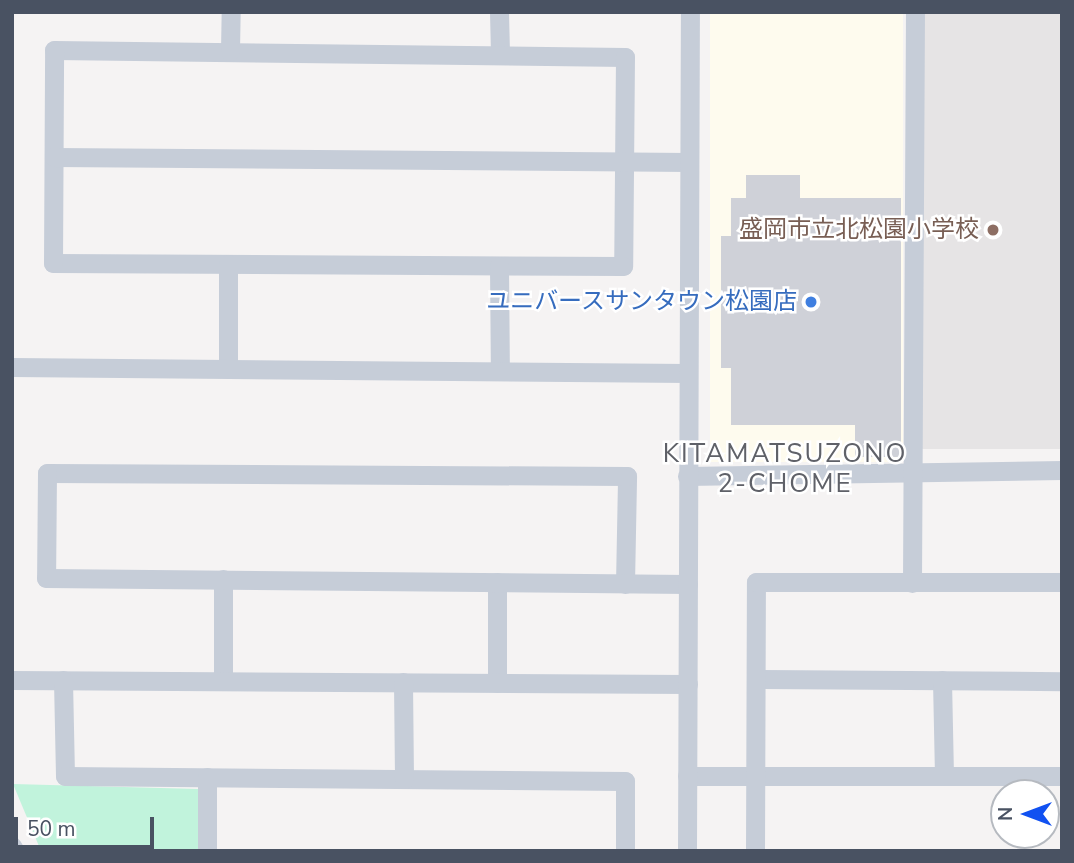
<!DOCTYPE html>
<meta charset="utf-8">
<style>
body{margin:0}
#map{position:relative;width:1074px;height:863px;overflow:hidden;background:#f5f3f3;font-family:"Nunito Sans","Noto Sans JP",sans-serif}
div>[style]{position:absolute}
.commercial>*{inset:0;background:#fefbee;transform-origin:0 0}
.education>*{inset:0;background:#e6e4e5;transform-origin:0 0}
.green>*{inset:0;background:#c1f3dc}
.building>*{inset:0;background:#cfd1d8}
.minor>*{height:19px;margin:-9.5px;padding:0 9.5px;transform-origin:9.5px;border-radius:9.5px;background:#c6cdd8}
.dots>*{width:19px;height:19px;translate:-50% -50%;box-sizing:border-box;border:4px solid #fff;border-radius:50%}
span{translate:-50% -50%;white-space:nowrap;text-align:center;line-height:1.15;-webkit-text-stroke:5px #fff;paint-order:stroke}
.education-label{font-size:24px;color:#785e54}
.right{translate:-100% -50%;text-align:right}
.shop-label{font-size:24px;color:#366cbe}
.neighbourhood-label{font-size:26px;color:#5f6168;letter-spacing:2px}
.frame{position:absolute;inset:0;border:14px solid #495262;pointer-events:none}
.north{position:absolute;left:990px;top:779px;width:70px;height:70px;box-sizing:border-box;background:#fff;border:2px solid #b6bac0;border-radius:50%;rotate:270deg;font-size:19px;font-weight:700;line-height:28px;text-align:center;color:#495262}
.north::after{content:'';display:block;margin:auto;width:24px;height:32px;background:#1151f1;clip-path:polygon(50% 0,100% 100%,50% 72%,0 100%)}
.scale{position:absolute;left:14px;top:817px;width:140px;height:32px;box-sizing:border-box;border:4px solid #495262;border-top:0;padding-left:9px;font-size:21px;line-height:24px;white-space:nowrap;color:#495262;-webkit-text-stroke:5px #fff;paint-order:stroke}
</style>
<div id="map">
<div class="commercial">
<i style="left:710px;top:12px;width:193px;height:450px"></i>
</div>
<div class="education">
<i style="left:922px;top:12px;width:140px;height:437px"></i>
</div>
<div class="green">
<i style="clip-path:polygon(13px 784px,198px 789px,200px 851px,41px 851px)"></i>
</div>
<div class="building">
<i style="clip-path:polygon(746px 175px,800px 175px,800px 198px,901px 198px,901px 457px,855px 457px,855px 425px,731px 425px,731px 368px,721px 368px,721px 236px,731px 236px,731px 198px,746px 198px)"></i>
</div>
<div class="minor">
<i style="left:499px;top:12px;width:41px;rotate:88.6deg"></i>
<i style="left:54px;top:50px;width:571px;rotate:0.7deg"></i>
<i style="left:625px;top:57px;width:209px;rotate:90.5deg"></i>
<i style="left:623px;top:266px;width:570px;rotate:-179.7deg"></i>
<i style="left:53px;top:263px;width:213px;rotate:-89.7deg"></i>
<i style="left:230px;top:51px;width:39px;rotate:-89deg"></i>
<i style="left:54px;top:157px;width:635px;rotate:0.45deg"></i>
<i style="left:228px;top:264px;width:105px;rotate:90deg"></i>
<i style="left:499px;top:266px;width:105px;rotate:89.5deg"></i>
<i style="left:12px;top:367px;width:676px;rotate:0.51deg"></i>
<i style="left:687px;top:476px;width:375px;rotate:-0.9deg"></i>
<i style="left:223px;top:579px;width:102px;rotate:90deg"></i>
<i style="left:497px;top:582px;width:101px;rotate:90deg"></i>
<i style="left:912px;top:583px;width:571px;rotate:-89.7deg"></i>
<i style="left:625px;top:584px;width:108px;rotate:-88.9deg"></i>
<i style="left:627px;top:476px;width:580px;rotate:-179.7deg"></i>
<i style="left:47px;top:473px;width:105px;rotate:90.5deg"></i>
<i style="left:46px;top:578px;width:642px;rotate:0.54deg"></i>
<i style="left:756px;top:679px;width:306px;rotate:0.4deg"></i>
<i style="left:12px;top:680px;width:676px;rotate:0.34deg"></i>
<i style="left:63px;top:680px;width:96px;rotate:88.8deg"></i>
<i style="left:65px;top:776px;width:560px;rotate:0.51deg"></i>
<i style="left:625px;top:781px;width:70px;rotate:90deg"></i>
<i style="left:942px;top:680px;width:96px;rotate:88.8deg"></i>
<i style="left:403px;top:682px;width:97px;rotate:89.4deg"></i>
<i style="left:687px;top:776px;width:375px"></i>
<i style="left:207px;top:777px;width:74px;rotate:90deg"></i>
<i style="left:12px;top:846px;width:6px;rotate:59deg"></i>
<i style="left:687px;top:851px;width:839px;rotate:-89.8deg"></i>
<i style="left:755px;top:851px;width:269px;rotate:-89.8deg"></i>
<i style="left:756px;top:582px;width:306px"></i>
</div>
<div class="dots">
<i style="left:993px;top:230px;background:#8d6e63"></i>
<i style="left:811px;top:302px;background:#3f7fe0"></i>
</div>
<div class="education-label">
<span class="right" style="left:979px;top:230px">盛岡市立北松園小学校</span>
</div>
<div class="shop-label">
<span class="right" style="left:797px;top:302px">ユニバースサンタウン松園店</span>
</div>
<div class="neighbourhood-label">
<span style="left:785px;top:469px">KITAMATSUZONO<br>2-CHOME</span>
</div>
<div class="frame"></div>
<div class="north">N</div>
<div class="scale">50 m</div>
</div>
